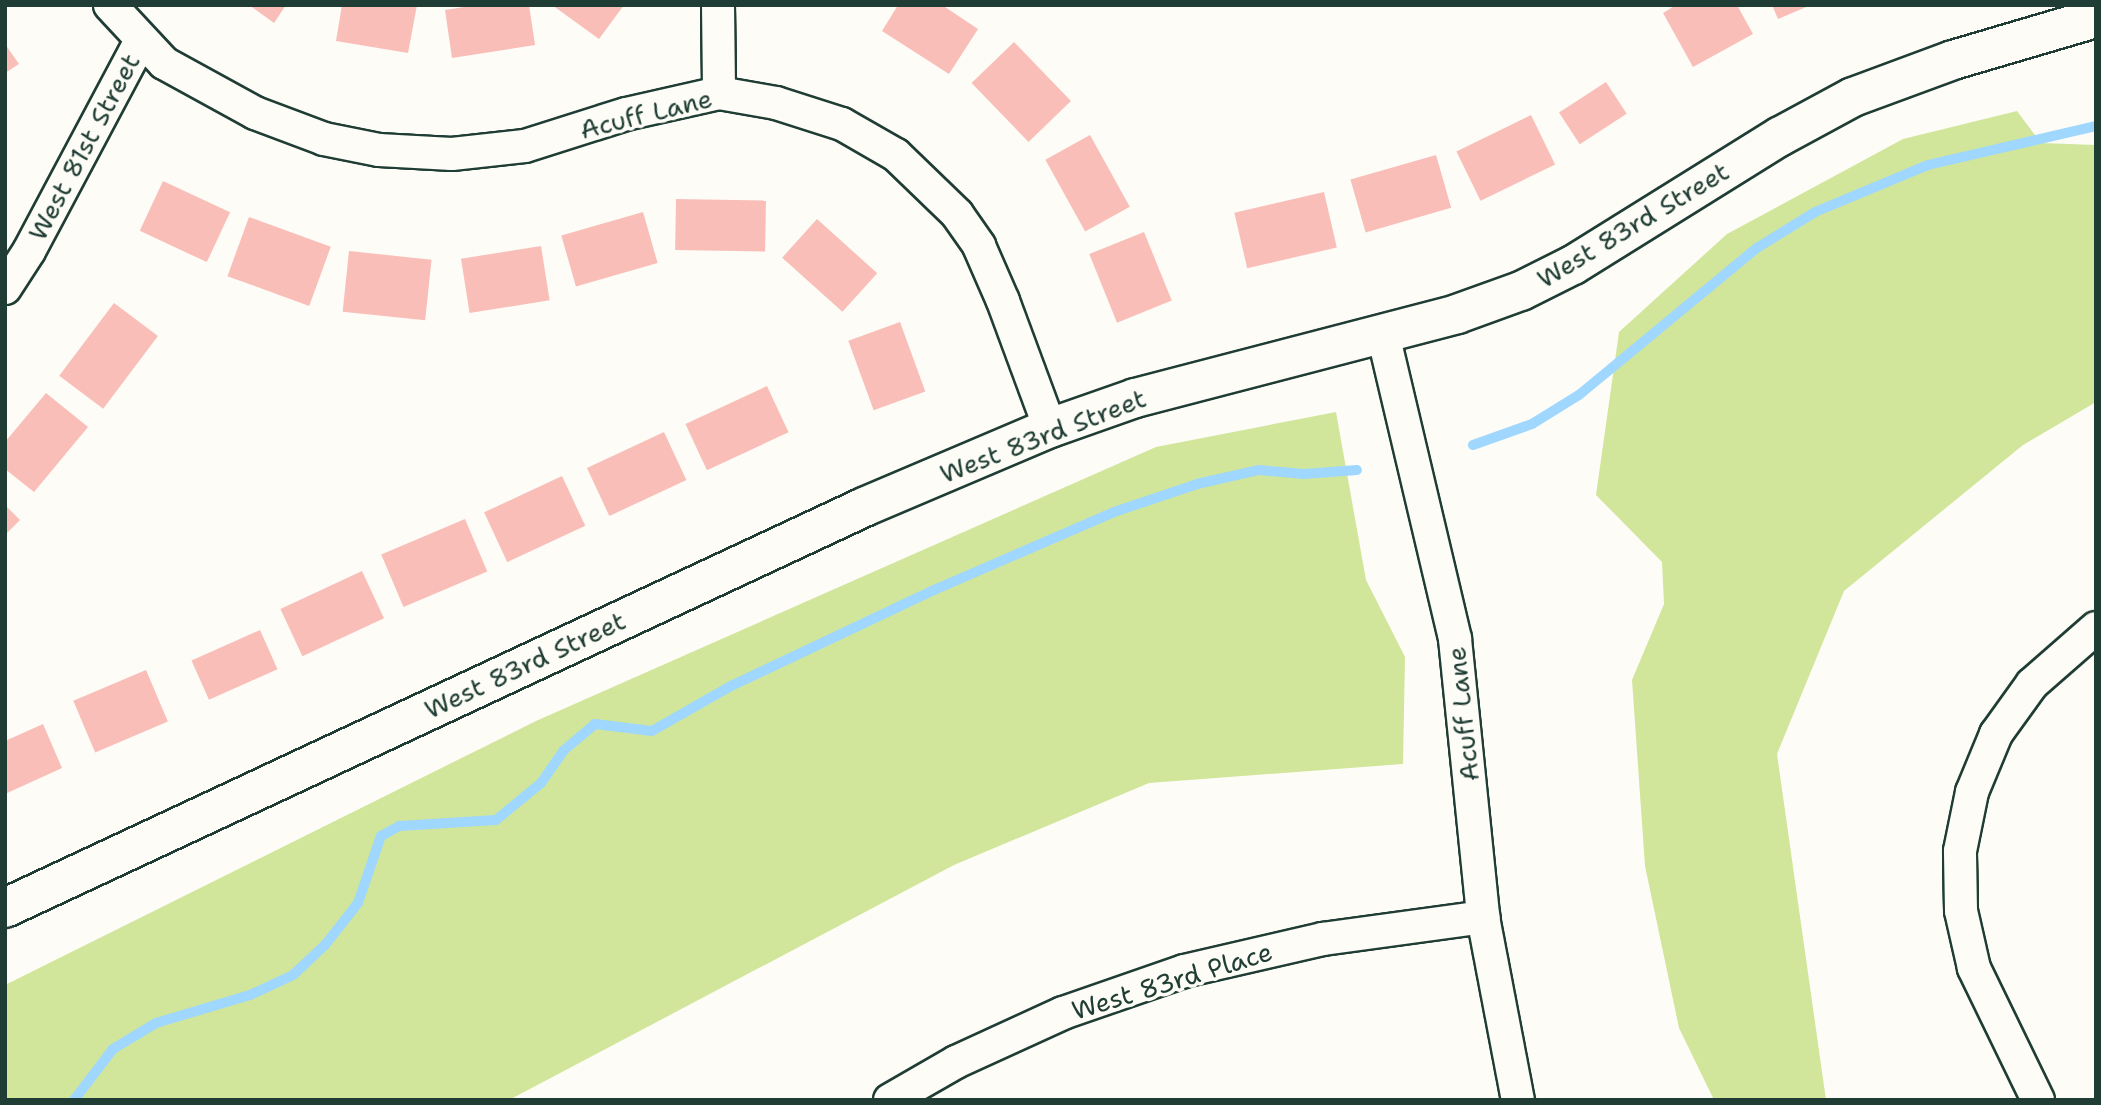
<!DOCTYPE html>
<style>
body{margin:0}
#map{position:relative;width:2101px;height:1105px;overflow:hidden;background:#fdfcf7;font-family:"Shantell Sans",sans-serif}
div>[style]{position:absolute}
.green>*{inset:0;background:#d1e69b}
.stream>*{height:10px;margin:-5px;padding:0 5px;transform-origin:5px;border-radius:5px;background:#9fd7fe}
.building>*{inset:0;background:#fabeb8;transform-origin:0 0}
.roads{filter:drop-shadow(2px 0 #1f3d34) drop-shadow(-2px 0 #1f3d34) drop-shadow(0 2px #1f3d34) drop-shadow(0 -2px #1f3d34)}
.street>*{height:32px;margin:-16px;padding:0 16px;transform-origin:16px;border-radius:16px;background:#fdfcf7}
.secondary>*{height:38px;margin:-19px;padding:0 19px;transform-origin:19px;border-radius:19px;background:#fdfcf7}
span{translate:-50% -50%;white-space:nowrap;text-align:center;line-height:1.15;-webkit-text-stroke:7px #fdfcf7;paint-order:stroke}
.street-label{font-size:26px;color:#1f3d34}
.frame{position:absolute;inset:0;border:7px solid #1f3d34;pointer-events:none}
</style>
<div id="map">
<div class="green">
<i style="clip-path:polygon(2017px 111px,2041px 143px,2096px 145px,2096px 402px,2023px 445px,1844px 591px,1777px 754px,1826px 1100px,1714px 1100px,1679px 1028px,1645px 866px,1632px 680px,1664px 604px,1662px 562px,1596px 495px,1619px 332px,1727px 234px,1903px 139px)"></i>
<i style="clip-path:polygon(1336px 412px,1366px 580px,1405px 657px,1403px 764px,1149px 783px,954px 865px,509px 1100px,5px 1100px,5px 985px,536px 721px,1156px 447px)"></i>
</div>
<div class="stream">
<i style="left:1473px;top:445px;width:63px;rotate:-19.6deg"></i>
<i style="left:1532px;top:424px;width:55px;rotate:-31.7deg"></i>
<i style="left:1579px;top:395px;width:231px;rotate:-39.6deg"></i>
<i style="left:1757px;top:248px;width:68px;rotate:-31.8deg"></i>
<i style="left:1815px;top:212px;width:122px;rotate:-22.6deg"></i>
<i style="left:1928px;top:165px;width:172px;rotate:-13.1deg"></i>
<i style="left:74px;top:1100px;width:64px;rotate:-52.6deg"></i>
<i style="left:113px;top:1049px;width:50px;rotate:-31.2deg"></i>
<i style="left:156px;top:1023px;width:98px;rotate:-16.6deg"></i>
<i style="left:250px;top:995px;width:47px;rotate:-24.9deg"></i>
<i style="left:293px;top:975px;width:44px;rotate:-43.2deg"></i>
<i style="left:325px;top:945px;width:53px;rotate:-51.8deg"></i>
<i style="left:358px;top:903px;width:71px;rotate:-71.1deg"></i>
<i style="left:381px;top:836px;width:21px;rotate:-29deg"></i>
<i style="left:399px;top:826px;width:97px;rotate:-3.5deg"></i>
<i style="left:496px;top:820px;width:58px;rotate:-39.4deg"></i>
<i style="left:541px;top:783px;width:39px;rotate:-55deg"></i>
<i style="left:563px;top:751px;width:42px;rotate:-40.2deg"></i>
<i style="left:595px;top:724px;width:57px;rotate:7deg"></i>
<i style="left:652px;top:731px;width:91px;rotate:-29.7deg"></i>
<i style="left:731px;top:686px;width:225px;rotate:-25.3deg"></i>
<i style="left:934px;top:590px;width:196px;rotate:-23.4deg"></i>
<i style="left:1114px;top:512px;width:88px;rotate:-18.6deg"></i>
<i style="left:1197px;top:484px;width:64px;rotate:-12.7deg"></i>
<i style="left:1259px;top:470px;width:45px;rotate:5.1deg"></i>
<i style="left:1304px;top:474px;width:53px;rotate:-4.3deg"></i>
</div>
<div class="building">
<i style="clip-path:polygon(249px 5px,286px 5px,274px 23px)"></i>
<i style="clip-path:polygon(342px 5px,417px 5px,408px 53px,336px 41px)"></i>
<i style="clip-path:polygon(477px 5px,529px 5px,535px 45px,452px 58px,445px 10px)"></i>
<i style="clip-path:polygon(552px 5px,624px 5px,599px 39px)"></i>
<i style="clip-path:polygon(898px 5px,942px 5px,978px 29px,949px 74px,882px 31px)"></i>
<i style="clip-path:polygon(1676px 5px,1737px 5px,1753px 34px,1693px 67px,1663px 13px)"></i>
<i style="clip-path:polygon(1772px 5px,1811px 5px,1778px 19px)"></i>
<i style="left:1014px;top:42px;width:82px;height:59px;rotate:46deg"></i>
<i style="clip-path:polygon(5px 44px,19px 64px,5px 73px)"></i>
<i style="left:1606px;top:82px;width:38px;height:56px;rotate:57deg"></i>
<i style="left:1531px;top:115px;width:55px;height:83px;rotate:64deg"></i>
<i style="left:1090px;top:135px;width:82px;height:51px;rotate:61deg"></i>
<i style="left:1436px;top:155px;width:55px;height:89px;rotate:74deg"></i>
<i style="left:163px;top:181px;width:74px;height:55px;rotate:25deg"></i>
<i style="left:1324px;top:192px;width:57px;height:92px;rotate:77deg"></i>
<i style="left:676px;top:199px;width:90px;height:51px;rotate:1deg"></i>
<i style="left:643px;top:212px;width:53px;height:85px;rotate:74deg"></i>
<i style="left:249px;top:217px;width:87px;height:63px;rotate:20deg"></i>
<i style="left:817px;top:219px;width:81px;height:52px;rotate:42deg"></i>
<i style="left:1144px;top:232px;width:74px;height:59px;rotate:68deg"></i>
<i style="left:541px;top:246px;width:55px;height:81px;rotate:81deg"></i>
<i style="left:349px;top:251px;width:83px;height:61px;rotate:6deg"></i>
<i style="left:114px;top:303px;width:55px;height:91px;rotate:37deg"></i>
<i style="left:900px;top:322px;width:74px;height:55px;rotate:70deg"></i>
<i style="left:767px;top:386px;width:51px;height:90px;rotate:65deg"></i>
<i style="clip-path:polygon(46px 393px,88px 427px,34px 492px,5px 469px,5px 442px)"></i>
<i style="left:664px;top:432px;width:53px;height:85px;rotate:65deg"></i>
<i style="left:562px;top:476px;width:55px;height:86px;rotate:65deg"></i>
<i style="clip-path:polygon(5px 505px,20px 520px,5px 535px)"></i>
<i style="left:465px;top:519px;width:57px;height:91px;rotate:67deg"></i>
<i style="left:362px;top:571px;width:52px;height:90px;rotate:65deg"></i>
<i style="left:260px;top:630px;width:43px;height:75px;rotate:66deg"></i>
<i style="left:146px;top:670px;width:56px;height:79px;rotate:67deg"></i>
<i style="clip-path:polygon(43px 724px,62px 768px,5px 794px,5px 741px)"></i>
</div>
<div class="roads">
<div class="street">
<i style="left:110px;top:5px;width:79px;rotate:47deg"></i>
<i style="left:164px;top:63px;width:104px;rotate:28.8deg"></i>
<i style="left:255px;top:113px;width:74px;rotate:20.6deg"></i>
<i style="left:324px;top:139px;width:56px;rotate:11.3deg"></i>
<i style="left:379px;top:150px;width:73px;rotate:3.1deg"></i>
<i style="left:452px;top:154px;width:73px;rotate:-6.3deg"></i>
<i style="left:525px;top:146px;width:106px;rotate:-17.6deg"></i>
<i style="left:626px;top:114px;width:95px;rotate:-12.7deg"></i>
<i style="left:719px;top:93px;width:58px;rotate:10deg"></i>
<i style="left:776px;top:103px;width:69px;rotate:17.7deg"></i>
<i style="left:842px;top:124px;width:62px;rotate:29.9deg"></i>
<i style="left:896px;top:155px;width:85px;rotate:44deg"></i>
<i style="left:957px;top:214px;width:39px;rotate:55deg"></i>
<i style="left:979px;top:246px;width:60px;rotate:66.4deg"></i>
<i style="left:1003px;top:301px;width:135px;rotate:69.7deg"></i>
<i style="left:718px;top:5px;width:88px;rotate:89.3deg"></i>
<i style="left:5px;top:288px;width:44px;rotate:-57deg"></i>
<i style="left:29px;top:251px;width:237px;rotate:-62deg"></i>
<i style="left:1383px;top:334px;width:313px;rotate:76.7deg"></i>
<i style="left:1455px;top:639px;width:279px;rotate:84.2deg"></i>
<i style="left:1483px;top:917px;width:186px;rotate:79.2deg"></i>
<i style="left:890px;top:1100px;width:76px;rotate:-29.9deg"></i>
<i style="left:956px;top:1062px;width:118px;rotate:-24.6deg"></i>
<i style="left:1063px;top:1013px;width:128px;rotate:-19.1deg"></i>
<i style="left:1184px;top:971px;width:143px;rotate:-13deg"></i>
<i style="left:1323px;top:939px;width:162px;rotate:-7.8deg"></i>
<i style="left:2038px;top:1100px;width:147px;rotate:-115.9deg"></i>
<i style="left:1974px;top:968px;width:58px;rotate:-102.8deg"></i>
<i style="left:1961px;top:911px;width:60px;rotate:-91deg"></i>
<i style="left:1960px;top:851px;width:60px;rotate:-78.5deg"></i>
<i style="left:1972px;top:792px;width:63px;rotate:-67.5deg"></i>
<i style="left:1996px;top:734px;width:62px;rotate:-54.2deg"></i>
<i style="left:2032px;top:684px;width:85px;rotate:-41.2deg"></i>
</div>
<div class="secondary">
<i style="left:5px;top:908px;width:948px;rotate:-25.02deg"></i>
<i style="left:864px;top:507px;width:202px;rotate:-23deg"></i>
<i style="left:1050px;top:428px;width:90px;rotate:-19.4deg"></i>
<i style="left:1135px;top:398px;width:333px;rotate:-14.6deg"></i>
<i style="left:1457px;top:314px;width:68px;rotate:-19.8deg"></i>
<i style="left:1521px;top:291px;width:58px;rotate:-26.6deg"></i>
<i style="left:1573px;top:265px;width:243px;rotate:-31.9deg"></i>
<i style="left:1779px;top:137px;width:84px;rotate:-28.4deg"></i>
<i style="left:1853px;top:97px;width:107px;rotate:-20.3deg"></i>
<i style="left:1953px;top:60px;width:149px;rotate:-16.4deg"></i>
</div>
</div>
<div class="street-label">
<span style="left:646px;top:114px;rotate:-14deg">Acuff Lane</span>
<span style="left:84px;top:147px;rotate:-62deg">West 81st Street</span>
<span style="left:1633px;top:225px;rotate:-31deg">West 83rd Street</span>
<span style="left:1043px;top:436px;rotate:-21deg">West 83rd Street</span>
<span style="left:525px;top:665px;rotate:-25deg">West 83rd Street</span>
<span style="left:1463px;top:714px;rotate:-96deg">Acuff Lane</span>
<span style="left:1172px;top:981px;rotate:-17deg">West 83rd Place</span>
</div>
<div class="frame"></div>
</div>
